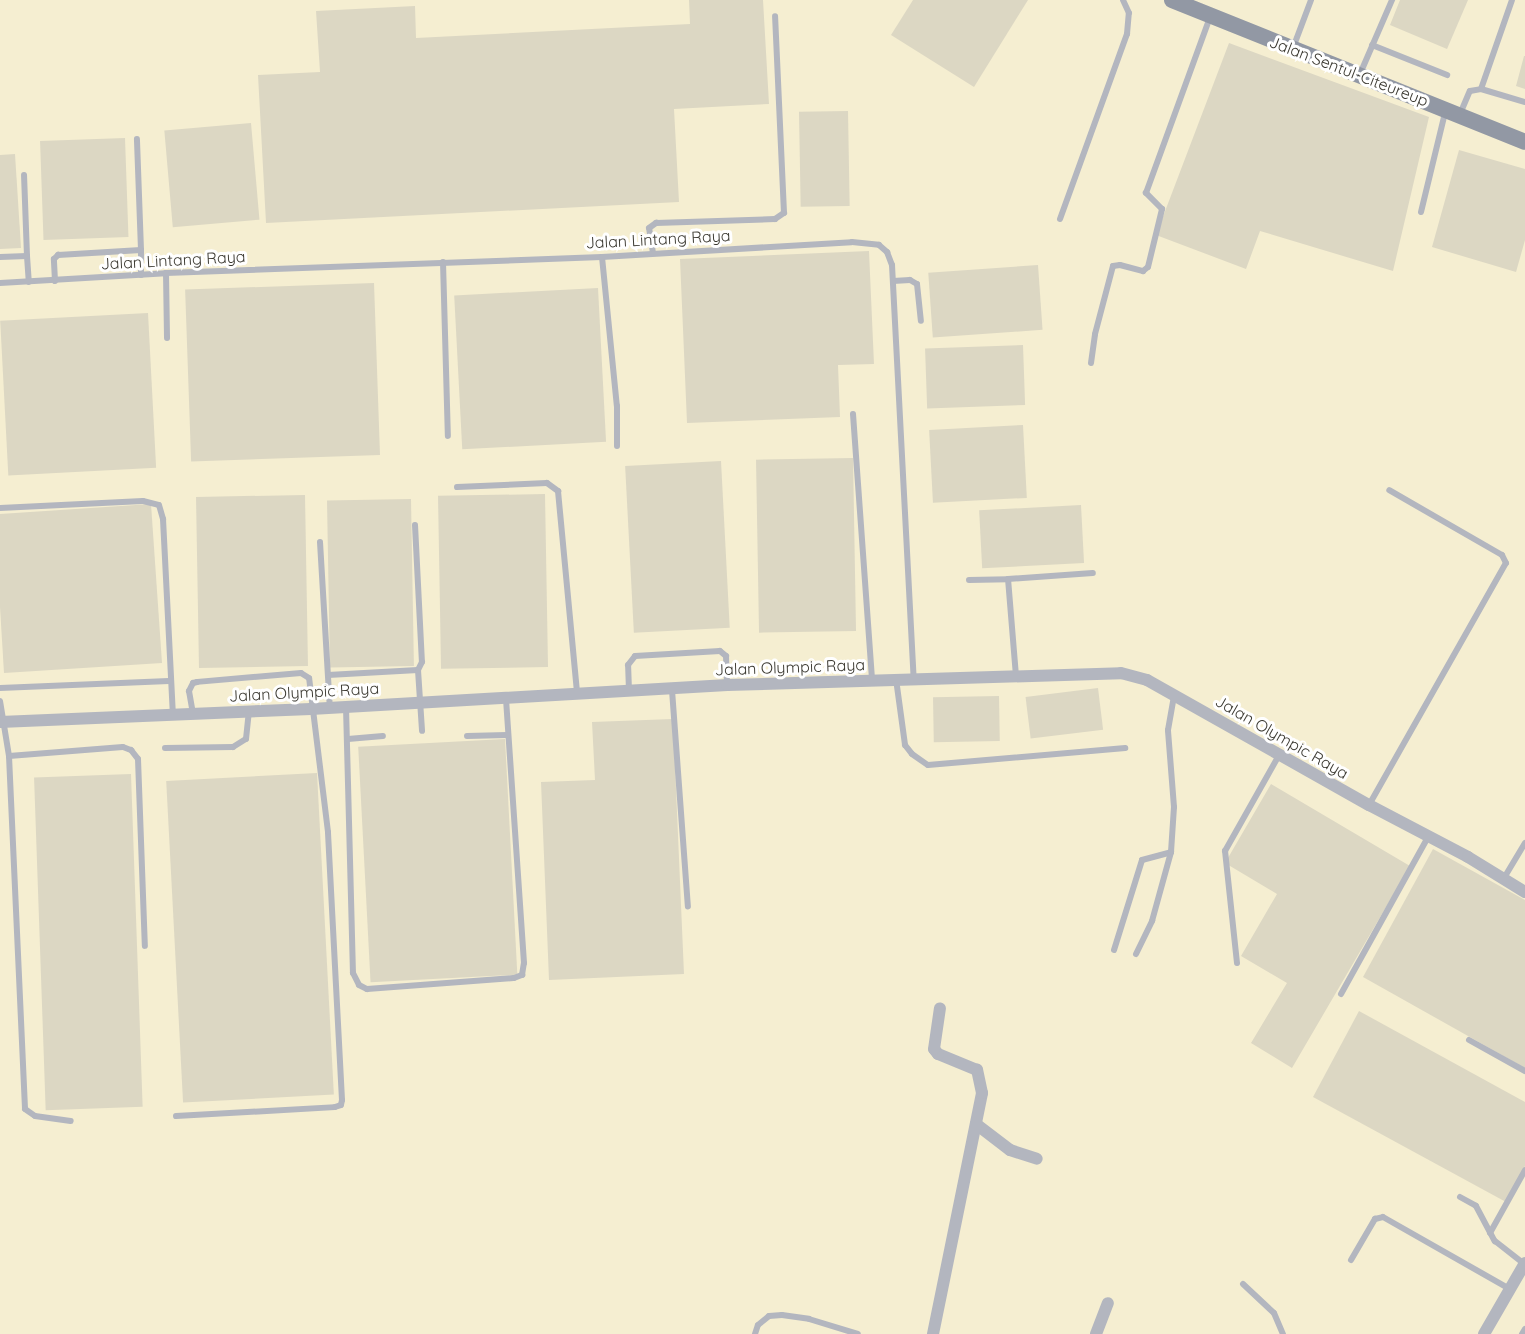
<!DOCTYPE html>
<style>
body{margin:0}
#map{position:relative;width:1525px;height:1334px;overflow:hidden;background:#fbf6e1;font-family:Quicksand,sans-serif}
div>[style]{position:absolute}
.built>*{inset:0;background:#f5eed1;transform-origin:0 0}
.building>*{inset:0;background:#dcd7c3;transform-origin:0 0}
.lane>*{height:6px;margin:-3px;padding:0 3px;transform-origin:3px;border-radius:3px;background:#b3b6bf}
.street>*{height:12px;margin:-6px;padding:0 6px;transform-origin:6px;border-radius:6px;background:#b3b6bf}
.secondary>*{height:16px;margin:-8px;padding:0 8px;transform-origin:8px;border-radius:8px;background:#9298a4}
span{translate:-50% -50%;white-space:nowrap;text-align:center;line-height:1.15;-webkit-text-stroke:6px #fff;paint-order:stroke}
.street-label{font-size:16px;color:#3b3931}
</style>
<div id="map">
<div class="built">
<i style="left:0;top:0;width:1525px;height:1334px"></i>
</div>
<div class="building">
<i style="clip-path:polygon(689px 0,763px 0,769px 104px,674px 109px,679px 202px,266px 223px,258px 75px,320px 72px,316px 11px,415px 6px,416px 38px,690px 24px)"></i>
<i style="clip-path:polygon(913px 0,1028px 0,974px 87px,891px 35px)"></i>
<i style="clip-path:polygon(1400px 0,1468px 0,1447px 49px,1390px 25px)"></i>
<i style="clip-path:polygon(1229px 43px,1429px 117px,1393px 271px,1260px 231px,1246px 269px,1156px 235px)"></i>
<i style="clip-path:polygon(1524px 56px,1525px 56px,1525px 89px,1516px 86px)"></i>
<i style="left:848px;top:111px;width:95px;height:49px;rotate:89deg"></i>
<i style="left:251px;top:123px;width:97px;height:87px;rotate:85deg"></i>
<i style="left:125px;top:138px;width:99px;height:85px;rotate:88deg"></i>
<i style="clip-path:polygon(1459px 150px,1525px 169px,1525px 240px,1516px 272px,1432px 247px)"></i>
<i style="clip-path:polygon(15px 154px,21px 248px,0 249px,0 155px)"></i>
<i style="clip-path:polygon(869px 251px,874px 364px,838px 365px,840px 417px,687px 423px,680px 259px)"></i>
<i style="left:1038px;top:265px;width:65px;height:110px;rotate:86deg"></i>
<i style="left:374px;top:283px;width:172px;height:189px;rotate:88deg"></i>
<i style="left:598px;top:288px;width:154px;height:144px;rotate:87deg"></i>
<i style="left:148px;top:313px;width:155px;height:148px;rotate:87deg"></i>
<i style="left:1023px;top:345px;width:60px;height:98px;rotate:88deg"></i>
<i style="left:1023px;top:425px;width:73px;height:94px;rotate:87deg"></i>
<i style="left:853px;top:458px;width:173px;height:97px;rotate:89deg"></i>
<i style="left:721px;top:461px;width:167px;height:96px;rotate:87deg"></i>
<i style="left:545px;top:494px;width:173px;height:107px;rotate:89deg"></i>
<i style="left:305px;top:495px;width:171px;height:109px;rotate:89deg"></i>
<i style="left:411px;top:499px;width:167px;height:84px;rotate:89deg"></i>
<i style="clip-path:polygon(151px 504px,162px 663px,4px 673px,0 607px,0 514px)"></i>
<i style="left:1081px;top:505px;width:58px;height:102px;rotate:87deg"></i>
<i style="left:1098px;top:688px;width:42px;height:73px;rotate:83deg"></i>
<i style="left:999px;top:696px;width:45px;height:66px;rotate:89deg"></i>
<i style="clip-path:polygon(673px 719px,684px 974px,549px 980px,541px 782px,595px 780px,592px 722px)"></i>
<i style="left:505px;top:739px;width:236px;height:147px;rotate:87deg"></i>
<i style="left:317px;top:773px;width:322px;height:151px;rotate:87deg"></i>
<i style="left:131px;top:774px;width:333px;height:97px;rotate:88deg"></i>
<i style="clip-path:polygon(1271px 784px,1410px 866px,1292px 1068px,1251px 1043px,1287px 983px,1241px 956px,1277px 894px,1225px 863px)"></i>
<i style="clip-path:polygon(1433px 849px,1525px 900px,1525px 1068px,1363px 977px)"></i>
<i style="clip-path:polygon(1359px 1011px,1525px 1102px,1525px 1166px,1506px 1202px,1313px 1097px)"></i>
</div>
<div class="lane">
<i style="left:1372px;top:45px;width:81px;rotate:21.8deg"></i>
<i style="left:1293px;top:48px;width:51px;rotate:-69.4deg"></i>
<i style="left:1360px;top:74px;width:81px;rotate:-66.6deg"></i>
<i style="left:1481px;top:89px;width:94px;rotate:-70.8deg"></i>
<i style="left:1460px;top:114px;width:25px;rotate:-67deg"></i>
<i style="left:1470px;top:91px;width:11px;rotate:-10deg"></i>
<i style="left:1481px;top:89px;width:46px;rotate:16.5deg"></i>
<i style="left:1421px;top:212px;width:102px;rotate:-76.4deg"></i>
<i style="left:1060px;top:219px;width:197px;rotate:-70.1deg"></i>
<i style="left:1127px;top:34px;width:21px;rotate:-85deg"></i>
<i style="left:1129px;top:13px;width:14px;rotate:-115deg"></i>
<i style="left:141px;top:250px;width:25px;rotate:90deg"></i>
<i style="left:653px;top:253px;width:25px;rotate:-99deg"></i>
<i style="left:649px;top:228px;width:9px;rotate:-36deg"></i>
<i style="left:656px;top:223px;width:119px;rotate:-1.9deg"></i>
<i style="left:775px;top:219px;width:11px;rotate:-34deg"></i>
<i style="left:784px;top:213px;width:197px;rotate:-92.6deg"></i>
<i style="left:27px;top:256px;width:26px;rotate:86deg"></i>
<i style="left:0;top:257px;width:27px;rotate:-2deg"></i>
<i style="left:27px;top:256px;width:81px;rotate:-92.1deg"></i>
<i style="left:602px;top:257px;width:150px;rotate:84.3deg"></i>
<i style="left:617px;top:406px;width:40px;rotate:90deg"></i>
<i style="left:443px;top:262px;width:174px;rotate:88.4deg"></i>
<i style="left:166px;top:273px;width:65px;rotate:89.1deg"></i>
<i style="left:55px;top:281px;width:22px;rotate:-93deg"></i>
<i style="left:54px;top:259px;width:6px;rotate:-45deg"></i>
<i style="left:58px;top:255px;width:83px;rotate:-3.4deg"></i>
<i style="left:141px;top:250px;width:111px;rotate:-92.1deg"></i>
<i style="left:893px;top:281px;width:17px;rotate:-3deg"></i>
<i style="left:910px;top:280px;width:8px;rotate:30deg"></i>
<i style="left:917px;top:284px;width:37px;rotate:84deg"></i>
<i style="left:0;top:283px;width:166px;rotate:-3.4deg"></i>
<i style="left:166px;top:273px;width:436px;rotate:-2.1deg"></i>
<i style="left:602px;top:257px;width:250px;rotate:-3.4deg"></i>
<i style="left:852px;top:242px;width:27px;rotate:6deg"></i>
<i style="left:879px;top:245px;width:11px;rotate:41deg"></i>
<i style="left:887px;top:252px;width:14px;rotate:69deg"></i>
<i style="left:892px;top:265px;width:415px;rotate:87deg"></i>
<i style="left:1091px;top:363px;width:29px;rotate:-82deg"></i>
<i style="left:1095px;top:334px;width:70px;rotate:-75.2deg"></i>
<i style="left:1113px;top:266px;width:7px;rotate:-8deg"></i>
<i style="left:1120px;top:265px;width:24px;rotate:15deg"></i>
<i style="left:1143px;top:271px;width:6px;rotate:-39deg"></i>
<i style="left:1148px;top:267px;width:60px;rotate:-76.4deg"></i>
<i style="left:1162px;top:209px;width:23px;rotate:-135deg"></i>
<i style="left:1146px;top:193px;width:187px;rotate:-70deg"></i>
<i style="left:853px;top:414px;width:268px;rotate:85.9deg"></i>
<i style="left:457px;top:487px;width:90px;rotate:-2.5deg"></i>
<i style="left:547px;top:483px;width:14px;rotate:36deg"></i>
<i style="left:558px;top:491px;width:203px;rotate:84.6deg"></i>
<i style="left:0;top:508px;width:143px;rotate:-2.8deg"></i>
<i style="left:143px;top:501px;width:16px;rotate:14deg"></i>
<i style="left:159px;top:505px;width:15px;rotate:74deg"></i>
<i style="left:163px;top:519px;width:195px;rotate:87.1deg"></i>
<i style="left:415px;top:525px;width:137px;rotate:87.1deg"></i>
<i style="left:422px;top:662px;width:9px;rotate:117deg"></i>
<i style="left:320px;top:542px;width:166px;rotate:86.6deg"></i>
<i style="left:969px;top:580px;width:39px;rotate:-1deg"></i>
<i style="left:328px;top:675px;width:90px;rotate:-3.2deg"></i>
<i style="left:418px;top:670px;width:61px;rotate:86.2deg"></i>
<i style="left:1016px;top:676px;width:97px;rotate:-94.7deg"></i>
<i style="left:1008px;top:579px;width:85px;rotate:-4deg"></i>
<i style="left:896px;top:679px;width:67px;rotate:82.2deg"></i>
<i style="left:905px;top:745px;width:11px;rotate:52deg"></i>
<i style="left:912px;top:754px;width:19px;rotate:35deg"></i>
<i style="left:928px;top:765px;width:198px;rotate:-4.9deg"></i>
<i style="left:0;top:688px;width:169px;rotate:-2.4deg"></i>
<i style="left:672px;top:690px;width:217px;rotate:85.8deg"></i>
<i style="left:629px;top:691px;width:26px;rotate:-92deg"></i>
<i style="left:628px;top:665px;width:11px;rotate:-52deg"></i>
<i style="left:635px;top:656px;width:85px;rotate:-3.4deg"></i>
<i style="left:720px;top:651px;width:8px;rotate:40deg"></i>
<i style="left:726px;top:656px;width:29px;rotate:88deg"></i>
<i style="left:0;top:701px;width:56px;rotate:80.7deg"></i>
<i style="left:9px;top:756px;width:353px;rotate:87.4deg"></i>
<i style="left:25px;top:1109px;width:12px;rotate:35deg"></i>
<i style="left:35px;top:1116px;width:36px;rotate:8deg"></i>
<i style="left:346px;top:707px;width:266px;rotate:88.5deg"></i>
<i style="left:353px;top:973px;width:13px;rotate:63deg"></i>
<i style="left:359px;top:985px;width:9px;rotate:27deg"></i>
<i style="left:367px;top:989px;width:147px;rotate:-4.3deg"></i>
<i style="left:514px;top:978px;width:9px;rotate:-21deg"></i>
<i style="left:522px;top:975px;width:12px;rotate:-81deg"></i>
<i style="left:524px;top:963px;width:266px;rotate:-93.9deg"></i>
<i style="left:467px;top:736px;width:40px;rotate:-1.4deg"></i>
<i style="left:348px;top:739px;width:35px;rotate:-5deg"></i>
<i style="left:165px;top:748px;width:68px;rotate:-0.8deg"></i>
<i style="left:233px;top:747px;width:15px;rotate:-32deg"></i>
<i style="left:246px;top:739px;width:27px;rotate:-84deg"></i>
<i style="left:9px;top:756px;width:114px;rotate:-4.5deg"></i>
<i style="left:123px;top:747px;width:9px;rotate:21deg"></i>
<i style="left:131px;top:750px;width:11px;rotate:52deg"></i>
<i style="left:138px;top:759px;width:187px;rotate:87.9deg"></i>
<i style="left:1369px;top:805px;width:278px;rotate:-60.5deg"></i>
<i style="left:1506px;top:563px;width:9px;rotate:-117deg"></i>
<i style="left:1502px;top:555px;width:130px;rotate:-150.1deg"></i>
<i style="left:1504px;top:878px;width:41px;rotate:-59deg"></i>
<i style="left:1114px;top:950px;width:94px;rotate:-72.7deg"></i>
<i style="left:1142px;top:860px;width:30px;rotate:-15deg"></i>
<i style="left:1136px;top:954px;width:37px;rotate:-64deg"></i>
<i style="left:1152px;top:921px;width:72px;rotate:-74.6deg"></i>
<i style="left:1171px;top:852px;width:45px;rotate:-86.2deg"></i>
<i style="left:1174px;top:807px;width:77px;rotate:-94.5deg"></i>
<i style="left:1168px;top:730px;width:36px;rotate:-80deg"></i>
<i style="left:1237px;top:963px;width:113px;rotate:-96.1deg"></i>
<i style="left:1225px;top:851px;width:110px;rotate:-60.6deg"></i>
<i style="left:1341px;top:994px;width:179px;rotate:-61deg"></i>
<i style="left:1469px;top:1040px;width:64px;rotate:29deg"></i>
<i style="left:176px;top:1116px;width:159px;rotate:-3.2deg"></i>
<i style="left:335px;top:1107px;width:6px;rotate:-18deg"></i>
<i style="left:341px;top:1105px;width:5px;rotate:-79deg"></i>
<i style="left:342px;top:1100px;width:268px;rotate:-93deg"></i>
<i style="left:328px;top:832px;width:155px;rotate:-97deg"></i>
<i style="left:309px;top:678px;width:9px;rotate:-148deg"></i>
<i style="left:301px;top:673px;width:104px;rotate:175.1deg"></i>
<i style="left:197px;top:682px;width:4px;rotate:166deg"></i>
<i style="left:193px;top:683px;width:9px;rotate:117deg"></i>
<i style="left:189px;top:691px;width:22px;rotate:80deg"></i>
<i style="left:1460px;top:1197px;width:18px;rotate:29deg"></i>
<i style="left:1476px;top:1206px;width:40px;rotate:62deg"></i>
<i style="left:1495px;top:1241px;width:37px;rotate:38deg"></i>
<i style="left:1490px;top:1233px;width:72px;rotate:-60.9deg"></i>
<i style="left:1351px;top:1260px;width:48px;rotate:-59.7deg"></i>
<i style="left:1375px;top:1219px;width:8px;rotate:-14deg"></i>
<i style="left:1383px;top:1217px;width:146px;rotate:29.6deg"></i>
<i style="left:1243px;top:1284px;width:42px;rotate:43.1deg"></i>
<i style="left:1274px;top:1313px;width:23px;rotate:67deg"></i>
<i style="left:755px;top:1334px;width:9px;rotate:-72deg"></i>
<i style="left:758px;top:1325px;width:14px;rotate:-39deg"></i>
<i style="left:769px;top:1316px;width:13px;rotate:-4deg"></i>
<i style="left:782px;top:1315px;width:27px;rotate:8deg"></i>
<i style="left:809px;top:1319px;width:51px;rotate:17deg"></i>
<i style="left:1522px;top:1334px;width:6px;rotate:-59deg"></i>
</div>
<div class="street">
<i style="left:0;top:722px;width:311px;rotate:-2.4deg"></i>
<i style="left:311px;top:709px;width:417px;rotate:-3.3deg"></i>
<i style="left:727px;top:685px;width:394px;rotate:-1.7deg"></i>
<i style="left:1121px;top:673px;width:27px;rotate:15deg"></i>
<i style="left:1147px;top:680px;width:255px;rotate:29.4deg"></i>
<i style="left:1369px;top:805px;width:112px;rotate:27.7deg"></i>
<i style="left:1468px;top:857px;width:67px;rotate:31.6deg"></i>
<i style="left:976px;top:1124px;width:43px;rotate:37.4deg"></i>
<i style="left:1010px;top:1150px;width:28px;rotate:18deg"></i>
<i style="left:933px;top:1334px;width:246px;rotate:-78.5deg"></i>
<i style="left:982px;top:1093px;width:24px;rotate:-102deg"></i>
<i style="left:977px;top:1070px;width:42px;rotate:-157.7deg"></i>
<i style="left:938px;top:1054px;width:6px;rotate:-129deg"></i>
<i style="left:934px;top:1049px;width:41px;rotate:-81.7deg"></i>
<i style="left:1096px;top:1334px;width:33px;rotate:-69deg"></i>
<i style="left:1484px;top:1334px;width:82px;rotate:-60deg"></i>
</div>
<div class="secondary">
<i style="left:1172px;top:0;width:380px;rotate:21.9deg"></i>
</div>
<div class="street-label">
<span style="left:1349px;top:71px;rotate:21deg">Jalan Sentul-Citeureup</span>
<span style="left:658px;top:239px;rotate:-3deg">Jalan Lintang Raya</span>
<span style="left:173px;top:260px;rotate:-3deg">Jalan Lintang Raya</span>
<span style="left:790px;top:667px;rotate:-2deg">Jalan Olympic Raya</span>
<span style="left:304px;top:692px;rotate:-3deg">Jalan Olympic Raya</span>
<span style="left:1282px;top:737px;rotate:30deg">Jalan Olympic Raya</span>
</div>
</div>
